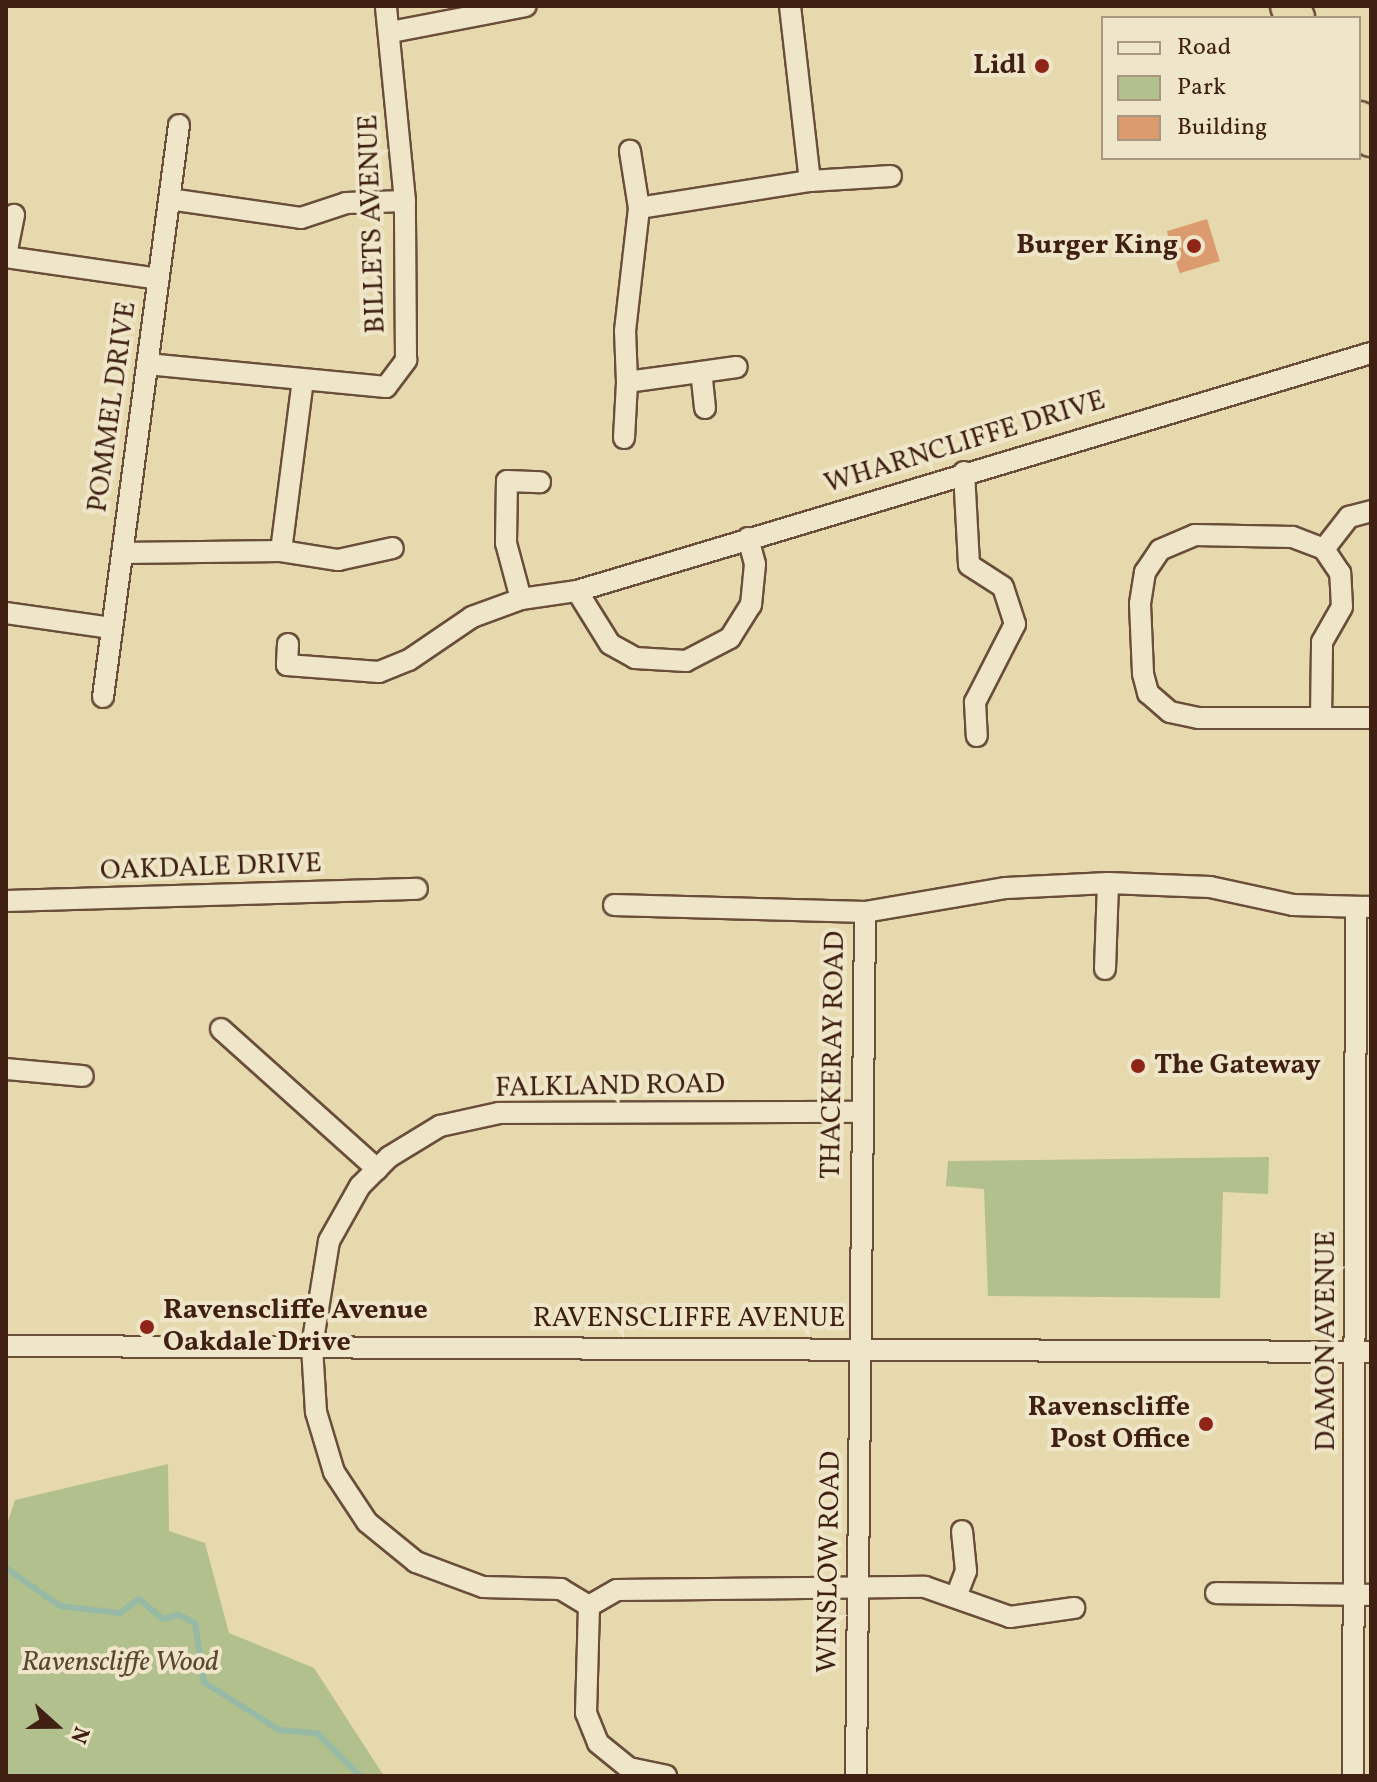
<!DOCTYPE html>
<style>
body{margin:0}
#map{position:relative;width:1377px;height:1782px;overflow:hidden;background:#e6d9ad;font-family:Vollkorn,serif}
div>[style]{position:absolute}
.green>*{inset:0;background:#b1c08d}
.stream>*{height:6px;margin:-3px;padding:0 3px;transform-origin:3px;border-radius:3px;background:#97baa6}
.building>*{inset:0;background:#dc9a6f;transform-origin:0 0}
.roads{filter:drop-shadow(2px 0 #6a4e3a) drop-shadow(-2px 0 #6a4e3a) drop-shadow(0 2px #6a4e3a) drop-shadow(0 -2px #6a4e3a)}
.street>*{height:20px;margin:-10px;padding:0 10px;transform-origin:10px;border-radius:10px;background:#efe6ca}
.highway>*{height:38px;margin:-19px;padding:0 19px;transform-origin:19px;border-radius:19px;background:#e6d9ad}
.dots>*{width:22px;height:22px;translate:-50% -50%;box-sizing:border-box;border:4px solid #efe6ca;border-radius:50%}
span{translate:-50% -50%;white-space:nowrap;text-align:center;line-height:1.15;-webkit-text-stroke:8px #efe6ca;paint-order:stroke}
.poi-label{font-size:28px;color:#402013;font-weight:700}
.right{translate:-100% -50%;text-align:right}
.left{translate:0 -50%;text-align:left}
.street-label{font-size:28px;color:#402013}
.park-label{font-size:28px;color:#5c4832;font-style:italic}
.frame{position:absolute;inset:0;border:8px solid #402013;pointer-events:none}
.legend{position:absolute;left:1101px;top:16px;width:260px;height:144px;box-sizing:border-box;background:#efe6ca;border:2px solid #a99781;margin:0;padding:10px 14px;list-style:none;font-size:24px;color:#402013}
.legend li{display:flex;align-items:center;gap:16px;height:40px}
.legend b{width:40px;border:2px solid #a99781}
.north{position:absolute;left:16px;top:1686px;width:80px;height:80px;-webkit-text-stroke:6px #efe6ca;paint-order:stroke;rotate:111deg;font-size:22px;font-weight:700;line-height:32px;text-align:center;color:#402013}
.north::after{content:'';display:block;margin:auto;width:28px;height:36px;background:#402013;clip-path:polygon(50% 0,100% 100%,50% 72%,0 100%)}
</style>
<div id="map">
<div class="green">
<i style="clip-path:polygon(1269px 1157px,1268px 1194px,1223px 1192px,1220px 1298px,988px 1296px,984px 1189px,946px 1186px,948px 1161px)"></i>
<i style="clip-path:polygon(168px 1464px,169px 1531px,205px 1543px,229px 1633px,314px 1668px,384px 1776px,6px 1776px,6px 1527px,15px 1500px)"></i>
</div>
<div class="stream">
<i style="left:6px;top:1568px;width:66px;rotate:35.1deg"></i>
<i style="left:60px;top:1606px;width:60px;rotate:6.7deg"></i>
<i style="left:120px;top:1613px;width:24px;rotate:-36deg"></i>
<i style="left:139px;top:1599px;width:31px;rotate:40deg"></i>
<i style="left:163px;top:1619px;width:16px;rotate:-14deg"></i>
<i style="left:179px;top:1615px;width:18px;rotate:27deg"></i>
<i style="left:195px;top:1623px;width:60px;rotate:81.3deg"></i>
<i style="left:204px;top:1682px;width:89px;rotate:32.6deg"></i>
<i style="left:279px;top:1730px;width:38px;rotate:5deg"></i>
<i style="left:317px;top:1733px;width:61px;rotate:45deg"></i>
</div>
<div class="building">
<i style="left:1207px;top:219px;width:44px;height:42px;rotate:73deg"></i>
</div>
<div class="roads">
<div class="street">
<i style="left:790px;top:6px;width:176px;rotate:83.5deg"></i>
<i style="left:391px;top:32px;width:137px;rotate:-10.9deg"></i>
<i style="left:169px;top:199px;width:133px;rotate:8.2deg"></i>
<i style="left:301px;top:218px;width:47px;rotate:-18.4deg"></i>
<i style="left:346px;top:203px;width:59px;rotate:-1.9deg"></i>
<i style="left:639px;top:208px;width:173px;rotate:-9deg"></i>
<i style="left:810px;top:181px;width:81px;rotate:-3.5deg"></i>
<i style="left:6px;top:255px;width:41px;rotate:-78.7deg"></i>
<i style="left:6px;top:257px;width:154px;rotate:8.2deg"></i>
<i style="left:147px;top:364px;width:240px;rotate:5.5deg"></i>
<i style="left:386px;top:387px;width:34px;rotate:-53deg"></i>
<i style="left:406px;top:360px;width:159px;rotate:-90.4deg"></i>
<i style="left:405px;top:201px;width:196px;rotate:-95.6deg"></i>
<i style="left:627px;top:382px;width:51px;rotate:-92.2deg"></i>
<i style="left:625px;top:331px;width:124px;rotate:-83.5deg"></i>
<i style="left:639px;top:208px;width:58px;rotate:-99deg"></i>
<i style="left:705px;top:408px;width:36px;rotate:-96deg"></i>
<i style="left:701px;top:372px;width:36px;rotate:-8deg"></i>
<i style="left:624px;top:438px;width:56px;rotate:-86.9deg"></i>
<i style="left:627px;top:382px;width:75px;rotate:-7.7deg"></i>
<i style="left:964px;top:472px;width:93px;rotate:86.9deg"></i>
<i style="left:969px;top:565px;width:40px;rotate:32.9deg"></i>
<i style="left:1003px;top:587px;width:39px;rotate:72deg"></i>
<i style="left:1015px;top:624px;width:88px;rotate:117.1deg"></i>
<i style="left:975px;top:702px;width:34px;rotate:87deg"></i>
<i style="left:1324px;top:549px;width:41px;rotate:-52deg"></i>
<i style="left:1349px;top:517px;width:23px;rotate:-15deg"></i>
<i style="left:281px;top:551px;width:172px;rotate:-82.7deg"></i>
<i style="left:122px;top:553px;width:159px;rotate:-0.7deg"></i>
<i style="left:281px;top:551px;width:58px;rotate:9deg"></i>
<i style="left:338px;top:560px;width:56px;rotate:-12.3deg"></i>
<i style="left:577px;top:591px;width:62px;rotate:58.1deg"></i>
<i style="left:610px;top:644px;width:29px;rotate:29deg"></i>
<i style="left:635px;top:658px;width:51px;rotate:3.4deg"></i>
<i style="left:686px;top:661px;width:50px;rotate:-27.6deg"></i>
<i style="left:730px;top:638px;width:39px;rotate:-58deg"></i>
<i style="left:751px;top:605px;width:41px;rotate:-84.4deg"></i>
<i style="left:755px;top:564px;width:27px;rotate:-105deg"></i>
<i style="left:521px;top:599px;width:58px;rotate:-105deg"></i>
<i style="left:506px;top:543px;width:62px;rotate:-89.1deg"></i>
<i style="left:507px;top:481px;width:33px;rotate:2deg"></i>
<i style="left:6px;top:613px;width:107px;rotate:8.1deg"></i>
<i style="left:288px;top:644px;width:21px;rotate:93deg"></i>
<i style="left:287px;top:665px;width:92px;rotate:4.4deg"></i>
<i style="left:379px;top:672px;width:32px;rotate:-22deg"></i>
<i style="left:409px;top:660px;width:76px;rotate:-34.3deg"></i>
<i style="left:472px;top:617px;width:52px;rotate:-20.2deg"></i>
<i style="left:521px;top:599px;width:57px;rotate:-8.1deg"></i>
<i style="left:577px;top:591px;width:829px;rotate:-16.69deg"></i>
<i style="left:103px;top:697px;width:577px;rotate:-82.43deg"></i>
<i style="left:1321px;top:718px;width:76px;rotate:-89.2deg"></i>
<i style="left:1322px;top:642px;width:40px;rotate:-60.3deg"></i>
<i style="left:1342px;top:607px;width:34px;rotate:-93deg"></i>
<i style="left:1340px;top:573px;width:29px;rotate:-124deg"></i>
<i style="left:1324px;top:549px;width:34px;rotate:-159deg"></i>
<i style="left:1292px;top:537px;width:97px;rotate:-178.8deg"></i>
<i style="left:1195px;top:535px;width:38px;rotate:157deg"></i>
<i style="left:1160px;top:550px;width:27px;rotate:124deg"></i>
<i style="left:1145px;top:572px;width:32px;rotate:99deg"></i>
<i style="left:1140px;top:604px;width:70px;rotate:87.5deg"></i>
<i style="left:1143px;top:674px;width:20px;rotate:75deg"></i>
<i style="left:1148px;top:693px;width:29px;rotate:41deg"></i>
<i style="left:1170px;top:712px;width:29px;rotate:12deg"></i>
<i style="left:1198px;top:718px;width:173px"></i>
<i style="left:6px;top:901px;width:411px;rotate:-1.7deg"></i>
<i style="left:614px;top:905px;width:251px;rotate:1.6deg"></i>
<i style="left:1105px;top:969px;width:86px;rotate:-88deg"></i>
<i style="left:221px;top:1029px;width:210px;rotate:41.9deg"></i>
<i style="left:6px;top:1069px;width:77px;rotate:5.2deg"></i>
<i style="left:6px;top:1346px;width:1365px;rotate:0.25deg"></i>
<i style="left:1216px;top:1593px;width:155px;rotate:0.7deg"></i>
<i style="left:956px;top:1597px;width:28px;rotate:-69deg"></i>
<i style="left:966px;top:1571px;width:40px;rotate:-95.7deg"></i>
<i style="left:589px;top:1606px;width:33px;rotate:-149deg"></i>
<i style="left:561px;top:1589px;width:78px;rotate:-178.5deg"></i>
<i style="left:483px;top:1587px;width:72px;rotate:-159.5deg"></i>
<i style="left:416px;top:1562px;width:63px;rotate:-140.8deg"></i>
<i style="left:367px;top:1522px;width:60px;rotate:-123.4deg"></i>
<i style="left:334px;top:1472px;width:63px;rotate:-106.7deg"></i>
<i style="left:316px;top:1412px;width:66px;rotate:-93.5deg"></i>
<i style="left:312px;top:1346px;width:106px;rotate:-80.8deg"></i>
<i style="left:329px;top:1241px;width:63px;rotate:-60.6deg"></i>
<i style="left:360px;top:1186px;width:41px;rotate:-45deg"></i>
<i style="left:389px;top:1157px;width:60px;rotate:-31.3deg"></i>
<i style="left:440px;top:1126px;width:60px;rotate:-12.4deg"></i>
<i style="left:499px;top:1113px;width:362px;rotate:-0.2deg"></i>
<i style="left:589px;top:1606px;width:32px;rotate:-30deg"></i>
<i style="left:617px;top:1590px;width:308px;rotate:-0.6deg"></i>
<i style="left:925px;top:1587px;width:90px;rotate:19.4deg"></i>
<i style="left:1010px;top:1617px;width:65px;rotate:-8deg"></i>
<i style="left:589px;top:1606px;width:107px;rotate:91.6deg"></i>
<i style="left:586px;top:1713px;width:32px;rotate:68deg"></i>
<i style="left:598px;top:1743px;width:40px;rotate:39deg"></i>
<i style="left:629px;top:1768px;width:38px;rotate:12deg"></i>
<i style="left:856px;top:1776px;width:864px;rotate:-89.4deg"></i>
<i style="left:865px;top:912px;width:143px;rotate:-9.7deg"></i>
<i style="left:1006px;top:888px;width:102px;rotate:-2.8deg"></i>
<i style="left:1108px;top:883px;width:102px;rotate:2.2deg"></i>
<i style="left:1210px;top:887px;width:85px;rotate:12.2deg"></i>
<i style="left:1293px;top:905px;width:78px;rotate:1.5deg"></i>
<i style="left:1353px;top:1776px;width:869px;rotate:-89.8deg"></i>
</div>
<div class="highway">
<i style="left:1290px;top:6px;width:13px;rotate:67deg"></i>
<i style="left:1359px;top:121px;width:20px;rotate:53deg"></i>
</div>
</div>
<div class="dots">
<i style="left:1042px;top:66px;background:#8f2418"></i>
<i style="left:1194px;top:246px;background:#8f2418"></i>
<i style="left:1138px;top:1066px;background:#8f2418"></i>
<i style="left:147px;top:1327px;background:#8f2418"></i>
<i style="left:1206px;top:1424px;background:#8f2418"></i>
</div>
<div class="poi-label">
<span class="right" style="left:1026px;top:66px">Lidl</span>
<span class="right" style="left:1178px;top:246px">Burger King</span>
<span class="left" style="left:1154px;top:1066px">The Gateway</span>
<span class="left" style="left:163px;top:1327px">Ravenscliffe Avenue<br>Oakdale Drive</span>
<span class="right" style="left:1190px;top:1424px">Ravenscliffe<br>Post Office</span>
</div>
<div class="street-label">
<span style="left:373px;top:224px;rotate:-92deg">BILLETS AVENUE</span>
<span style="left:113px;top:407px;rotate:-82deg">POMMEL DRIVE</span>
<span style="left:965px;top:443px;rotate:-17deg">WHARNCLIFFE DRIVE</span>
<span style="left:211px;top:868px;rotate:-2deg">OAKDALE DRIVE</span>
<span style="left:834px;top:1055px;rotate:-89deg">THACKERAY ROAD</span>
<span style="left:610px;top:1087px;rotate:-1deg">FALKLAND ROAD</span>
<span style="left:689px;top:1319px">RAVENSCLIFFE AVENUE</span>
<span style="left:1327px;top:1341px;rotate:-90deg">DAMON AVENUE</span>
<span style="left:830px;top:1562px;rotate:-89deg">WINSLOW ROAD</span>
</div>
<div class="park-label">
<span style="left:120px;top:1663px">Ravenscliffe Wood</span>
</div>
<div class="frame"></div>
<ul class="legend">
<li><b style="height:10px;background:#efe6ca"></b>Road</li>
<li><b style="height:22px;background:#b1c08d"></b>Park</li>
<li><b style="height:22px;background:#dc9a6f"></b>Building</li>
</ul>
<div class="north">N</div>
</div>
